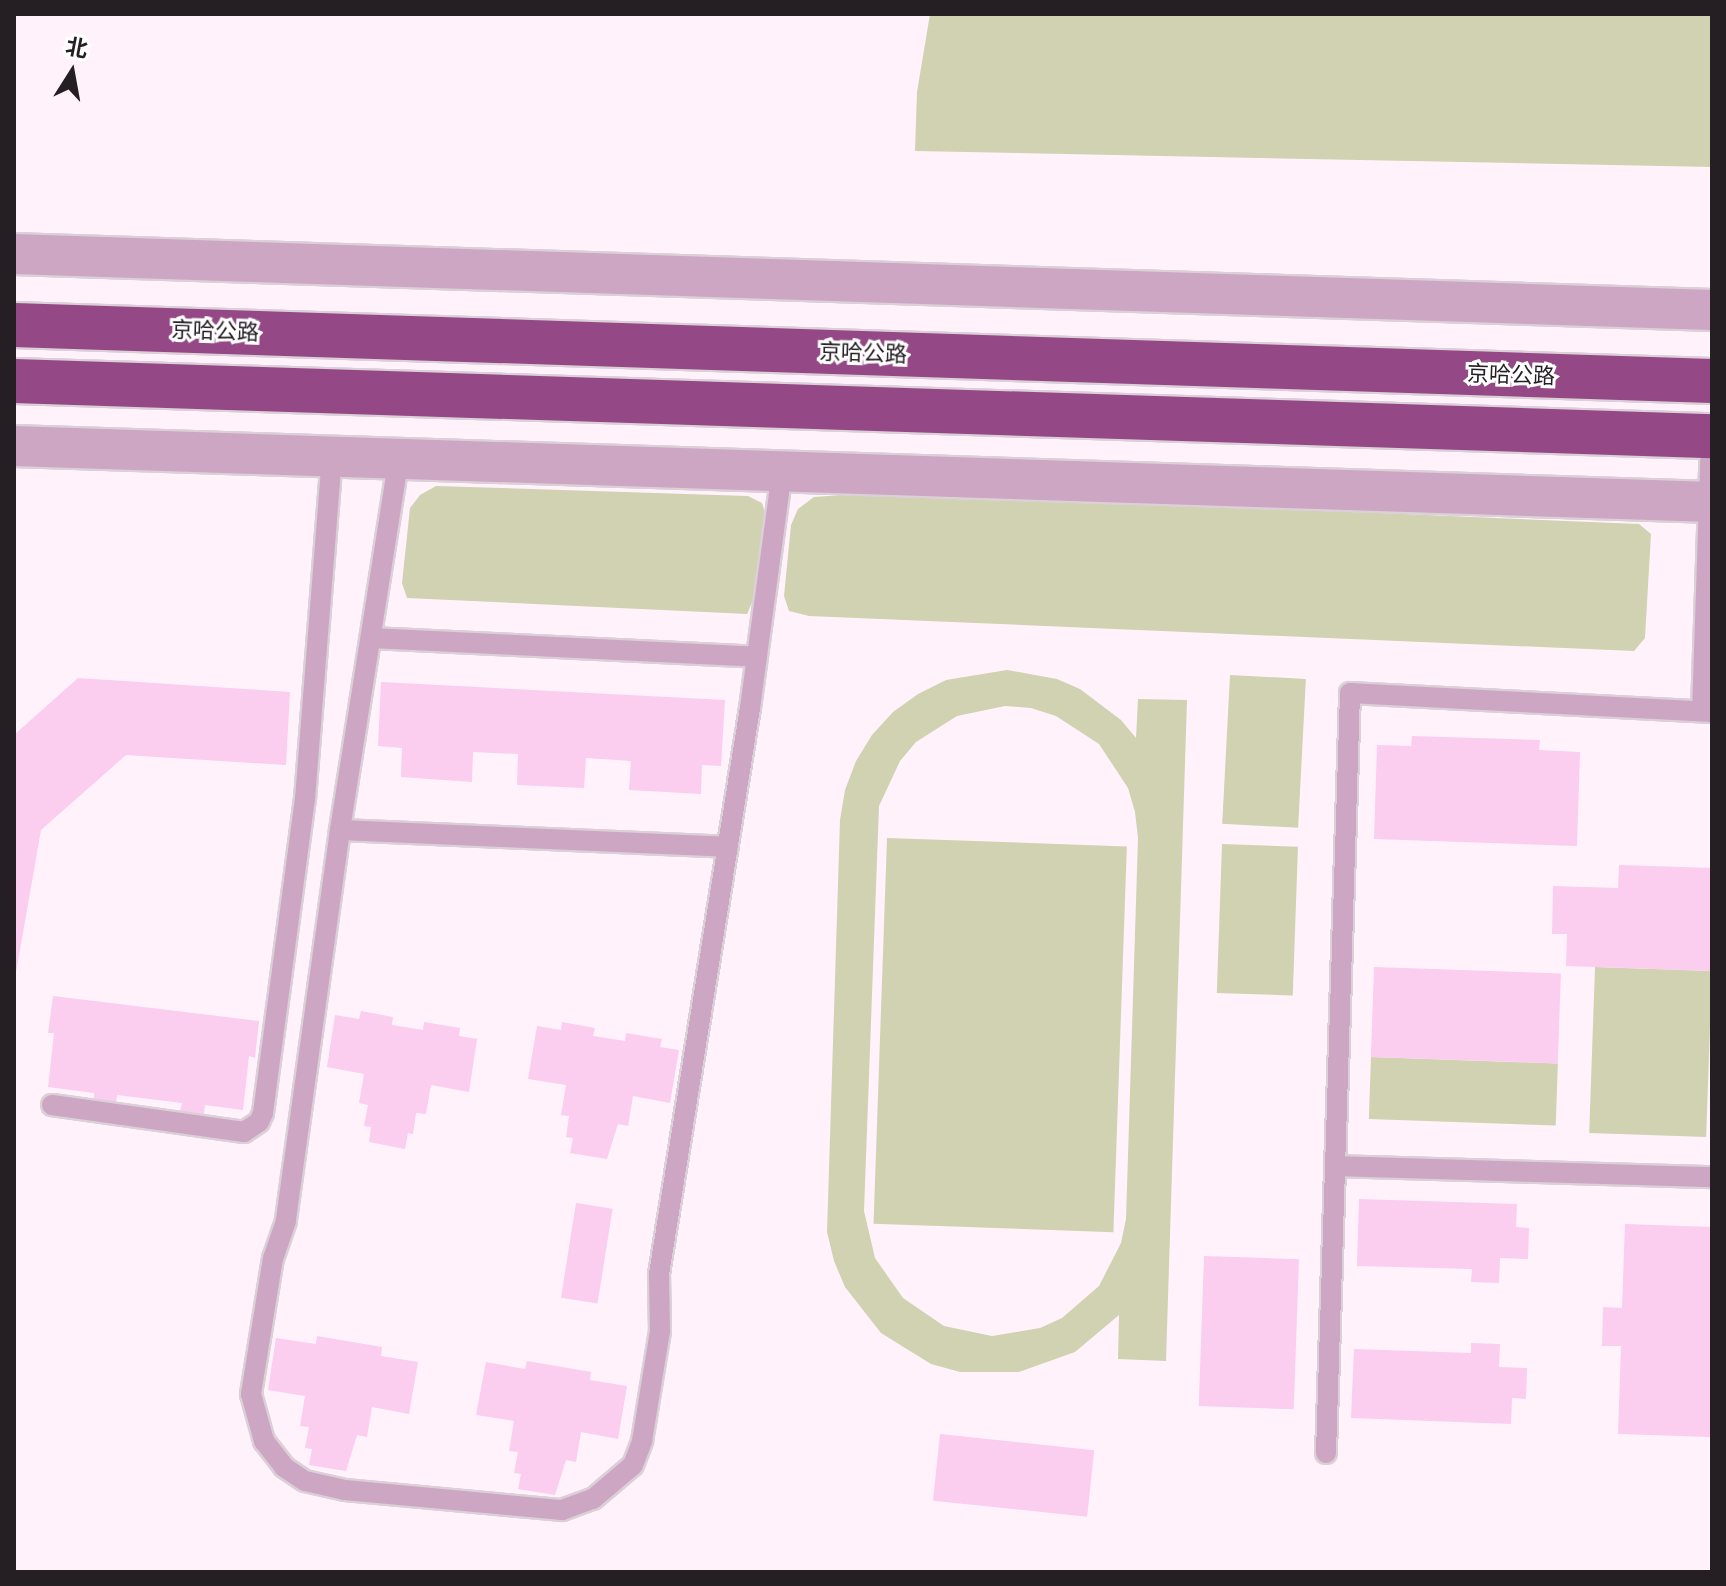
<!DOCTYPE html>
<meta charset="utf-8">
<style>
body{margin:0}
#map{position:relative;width:1726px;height:1586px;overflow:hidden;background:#fff2fb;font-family:Helvetica,"Noto Sans SC",sans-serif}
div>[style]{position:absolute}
.green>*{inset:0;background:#d0d2b2;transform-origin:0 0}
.building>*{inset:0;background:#fbcdef;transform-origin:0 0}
.roads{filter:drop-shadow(2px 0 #dcd0d8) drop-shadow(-2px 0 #dcd0d8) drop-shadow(0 2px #dcd0d8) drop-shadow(0 -2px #dcd0d8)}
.lane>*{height:20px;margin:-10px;padding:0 10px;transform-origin:10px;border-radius:10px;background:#cca6c2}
.street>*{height:40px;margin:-20px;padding:0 20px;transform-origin:20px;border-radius:20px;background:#cca6c2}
.highway>*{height:44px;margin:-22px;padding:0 22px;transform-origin:22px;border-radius:22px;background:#944885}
span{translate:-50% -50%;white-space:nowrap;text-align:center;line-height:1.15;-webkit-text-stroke:6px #fff;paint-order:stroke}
.street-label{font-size:22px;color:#251e23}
.frame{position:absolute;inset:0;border:16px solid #251e23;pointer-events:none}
.north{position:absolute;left:32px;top:32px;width:80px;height:80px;-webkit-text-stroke:6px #fff;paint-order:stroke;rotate:11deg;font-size:22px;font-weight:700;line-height:32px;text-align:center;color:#251e23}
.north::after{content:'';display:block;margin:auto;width:28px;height:36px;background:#251e23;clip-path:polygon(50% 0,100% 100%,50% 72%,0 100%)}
</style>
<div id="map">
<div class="green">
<i style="clip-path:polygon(930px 14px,1712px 14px,1712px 167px,915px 151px,917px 92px)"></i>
<i style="clip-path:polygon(436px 486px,748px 496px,762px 503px,766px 516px,754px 598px,747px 614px,407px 598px,402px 583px,410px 508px,420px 495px)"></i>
<i style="clip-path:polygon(884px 492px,1639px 524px,1651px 534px,1645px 638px,1634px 651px,809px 616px,789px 611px,784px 596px,791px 525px,798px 509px,814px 497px)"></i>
<i style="clip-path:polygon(evenodd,1007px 670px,1057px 679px,1080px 689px,1121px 720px,1136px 738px,1138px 699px,1187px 700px,1166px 1361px,1118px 1359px,1119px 1315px,1075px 1352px,1019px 1372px,960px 1372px,931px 1364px,881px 1333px,845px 1287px,834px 1261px,827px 1232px,840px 820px,845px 790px,856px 761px,872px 735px,893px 712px,918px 694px,946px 680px,1007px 670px,1005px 706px,1031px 708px,1056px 716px,1099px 744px,1128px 788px,1135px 812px,1138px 838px,1126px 1219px,1121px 1243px,1099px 1286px,1062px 1318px,1040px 1328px,992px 1336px,944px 1326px,903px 1298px,875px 1258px,864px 1211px,879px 806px,900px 761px,916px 742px,957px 716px,1005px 706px)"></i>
<i style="left:1230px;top:675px;width:76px;height:149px;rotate:3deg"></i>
<i style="left:887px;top:838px;width:240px;height:386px;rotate:2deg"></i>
<i style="left:1222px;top:844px;width:76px;height:149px;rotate:2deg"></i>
<i style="left:1595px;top:967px;width:117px;height:166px;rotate:2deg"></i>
<i style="left:1371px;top:1057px;width:187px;height:62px;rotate:2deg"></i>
</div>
<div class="building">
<i style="clip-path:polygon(78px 678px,290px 692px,286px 765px,126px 755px,41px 830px,14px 984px,14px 735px)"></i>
<i style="clip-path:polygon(381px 682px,725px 700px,721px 766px,702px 765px,701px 794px,629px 790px,631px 761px,586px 758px,584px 788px,517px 785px,518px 754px,473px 752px,472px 782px,401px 777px,402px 748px,378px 746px)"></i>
<i style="clip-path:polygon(1412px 736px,1540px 740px,1539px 750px,1580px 752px,1577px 846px,1374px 839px,1377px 745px,1411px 746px)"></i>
<i style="clip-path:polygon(1619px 865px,1712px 868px,1712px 971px,1566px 966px,1567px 934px,1552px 934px,1553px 886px,1618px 888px)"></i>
<i style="left:1374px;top:967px;width:187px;height:90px;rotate:2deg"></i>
<i style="clip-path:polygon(53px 996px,259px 1021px,255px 1058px,249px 1056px,243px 1110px,205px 1105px,204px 1114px,180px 1111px,182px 1103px,117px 1095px,116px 1103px,94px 1101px,94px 1093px,48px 1087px,54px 1033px,48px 1033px)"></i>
<i style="clip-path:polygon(361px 1011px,393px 1017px,392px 1025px,423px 1030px,424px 1022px,460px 1028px,459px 1036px,477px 1039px,469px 1092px,431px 1085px,426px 1114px,416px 1113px,413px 1134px,408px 1133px,405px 1149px,369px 1142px,371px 1127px,364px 1126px,368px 1105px,359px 1103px,364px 1074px,327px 1067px,335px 1015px,359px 1019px)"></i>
<i style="clip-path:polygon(562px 1022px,595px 1028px,593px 1036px,625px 1041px,626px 1033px,662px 1039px,660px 1047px,679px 1050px,670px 1103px,633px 1096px,628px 1126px,618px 1124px,607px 1159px,570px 1153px,573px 1138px,566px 1137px,569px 1116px,561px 1115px,566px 1085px,528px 1079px,537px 1026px,561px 1030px)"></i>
<i style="clip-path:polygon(1359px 1199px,1517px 1204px,1516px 1227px,1529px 1228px,1528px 1259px,1500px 1258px,1499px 1283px,1471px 1282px,1472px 1269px,1357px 1266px)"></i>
<i style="left:576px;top:1203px;width:37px;height:96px;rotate:9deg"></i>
<i style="clip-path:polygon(1625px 1224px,1712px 1227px,1710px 1437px,1618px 1434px,1621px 1346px,1602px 1346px,1603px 1307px,1622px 1308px)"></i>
<i style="left:1204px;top:1256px;width:95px;height:150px;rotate:2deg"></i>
<i style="clip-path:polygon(317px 1336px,382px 1347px,381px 1356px,418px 1362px,409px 1414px,372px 1407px,367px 1437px,357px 1435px,346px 1471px,309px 1465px,312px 1449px,305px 1448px,309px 1427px,300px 1426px,305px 1396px,268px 1390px,276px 1338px,316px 1344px)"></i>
<i style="clip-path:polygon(1471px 1343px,1500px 1344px,1499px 1367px,1527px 1368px,1526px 1399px,1512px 1398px,1511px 1424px,1351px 1418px,1354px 1349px,1471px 1353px)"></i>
<i style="clip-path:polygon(527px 1361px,591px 1372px,590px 1380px,627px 1386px,618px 1439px,581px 1432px,576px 1462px,566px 1460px,555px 1495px,518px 1489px,521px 1474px,514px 1473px,518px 1452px,509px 1451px,514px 1421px,476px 1415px,486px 1362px,525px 1369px)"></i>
<i style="left:940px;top:1434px;width:155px;height:67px;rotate:6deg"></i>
</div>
<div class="roads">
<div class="lane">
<i style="left:399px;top:457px;width:378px;rotate:99deg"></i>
<i style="left:340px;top:830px;width:395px;rotate:97.9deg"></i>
<i style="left:286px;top:1221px;width:39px;rotate:109deg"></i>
<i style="left:273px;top:1258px;width:138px;rotate:99.2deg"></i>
<i style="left:251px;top:1394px;width:49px;rotate:74.5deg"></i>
<i style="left:264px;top:1441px;width:33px;rotate:52deg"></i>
<i style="left:284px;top:1467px;width:25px;rotate:34deg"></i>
<i style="left:305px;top:1481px;width:41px;rotate:12.7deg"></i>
<i style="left:345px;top:1490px;width:218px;rotate:5.3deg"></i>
<i style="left:562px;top:1510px;width:33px;rotate:-20deg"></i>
<i style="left:593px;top:1499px;width:52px;rotate:-40.4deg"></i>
<i style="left:633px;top:1465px;width:26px;rotate:-69deg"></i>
<i style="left:642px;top:1441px;width:111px;rotate:-80.7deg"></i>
<i style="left:660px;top:1331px;width:57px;rotate:-91deg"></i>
<i style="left:659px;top:1274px;width:573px;rotate:-80.87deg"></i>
<i style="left:750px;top:708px;width:240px;rotate:-82.3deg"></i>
<i style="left:371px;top:638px;width:386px;rotate:2.8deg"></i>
<i style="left:1702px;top:711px;width:275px;rotate:-88.1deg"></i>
<i style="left:340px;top:830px;width:388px;rotate:2.5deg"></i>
<i style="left:52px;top:1105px;width:194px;rotate:8deg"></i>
<i style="left:244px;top:1132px;width:18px;rotate:-34deg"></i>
<i style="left:259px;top:1122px;width:10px;rotate:-66deg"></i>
<i style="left:263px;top:1113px;width:317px;rotate:-82.4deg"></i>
<i style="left:305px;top:799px;width:346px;rotate:-85.5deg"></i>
<i style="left:1335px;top:1166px;width:377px;rotate:1.7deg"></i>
<i style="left:1326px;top:1453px;width:760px;rotate:-88.19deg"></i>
<i style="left:1350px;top:693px;width:362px;rotate:3deg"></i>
</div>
<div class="street">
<i style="left:14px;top:254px;width:1699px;rotate:1.89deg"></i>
<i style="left:14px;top:446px;width:1699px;rotate:1.89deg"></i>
</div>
<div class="highway">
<i style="left:14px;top:325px;width:1699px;rotate:1.89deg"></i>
<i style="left:14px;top:381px;width:1699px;rotate:1.86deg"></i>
</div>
</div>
<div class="street-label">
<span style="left:215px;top:331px;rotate:2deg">京哈公路</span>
<span style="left:863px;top:353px;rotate:2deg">京哈公路</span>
<span style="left:1511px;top:375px;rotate:2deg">京哈公路</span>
</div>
<div class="frame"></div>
<div class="north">北</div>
</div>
